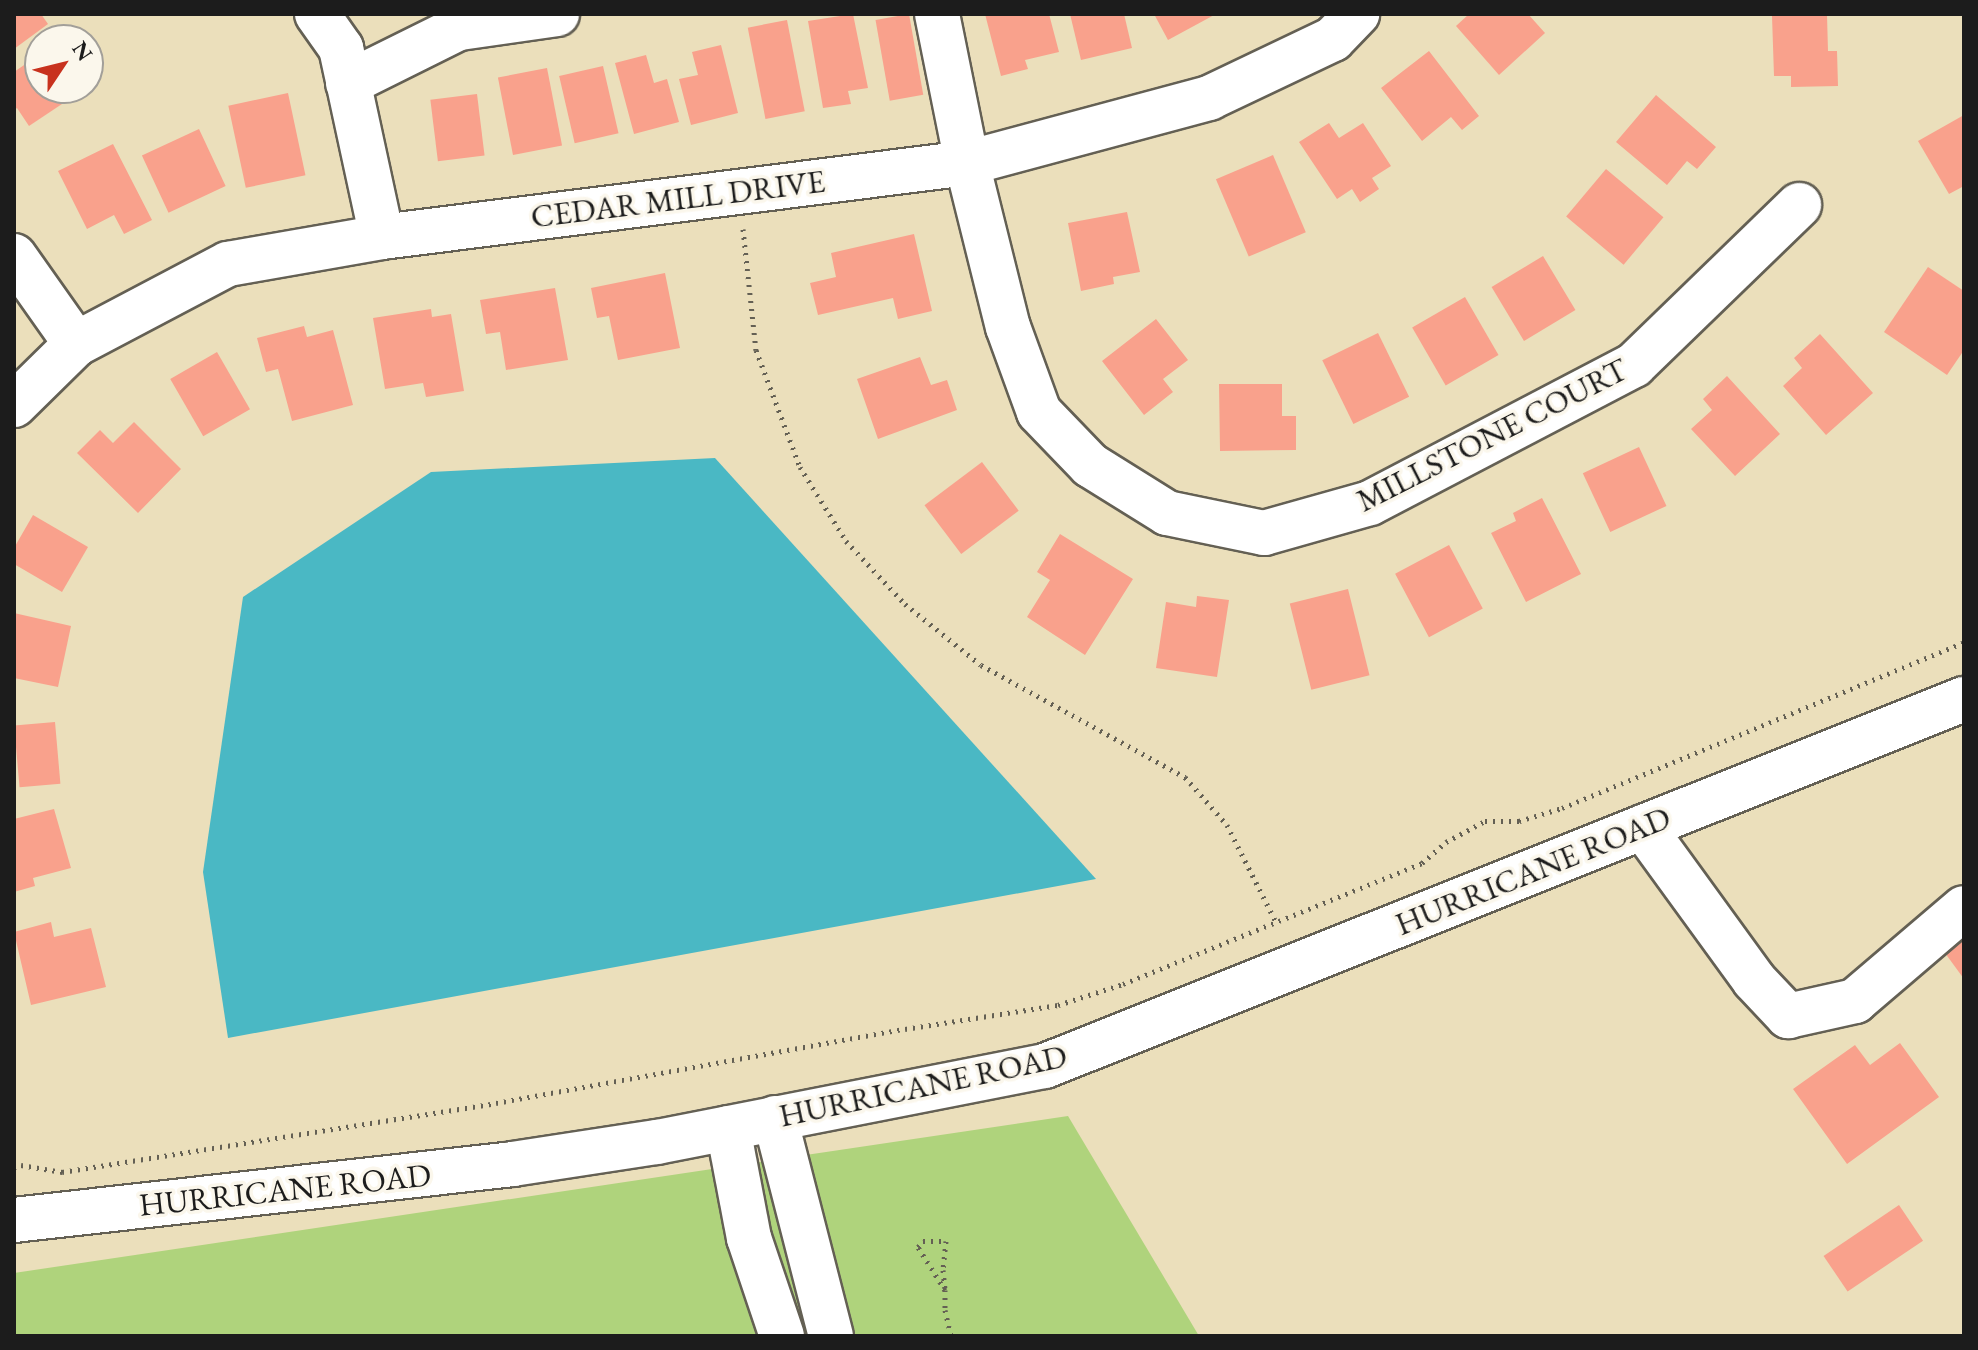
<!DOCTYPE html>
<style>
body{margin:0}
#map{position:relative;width:1978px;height:1350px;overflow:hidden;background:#ebdfbb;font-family:"EB Garamond",serif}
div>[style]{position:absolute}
.green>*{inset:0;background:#afd37c}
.water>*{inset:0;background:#4ab8c4}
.building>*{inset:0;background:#f9a18c;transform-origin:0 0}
.path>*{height:5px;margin-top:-2.5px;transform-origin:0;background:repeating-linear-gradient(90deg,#646054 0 2px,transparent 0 8px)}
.roads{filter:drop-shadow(2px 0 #646054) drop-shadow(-2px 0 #646054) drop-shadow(0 2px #646054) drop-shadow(0 -2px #646054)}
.minor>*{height:44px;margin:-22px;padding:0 22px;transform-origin:22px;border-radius:22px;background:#fff}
span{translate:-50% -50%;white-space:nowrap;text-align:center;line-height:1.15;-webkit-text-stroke:7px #fbf7ec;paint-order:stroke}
.street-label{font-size:32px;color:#1c1c1c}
.frame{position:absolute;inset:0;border:16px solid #1c1c1c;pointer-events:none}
.north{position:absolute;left:24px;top:24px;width:80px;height:80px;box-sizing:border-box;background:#fbf7ec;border:2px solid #a29f99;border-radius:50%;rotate:55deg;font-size:22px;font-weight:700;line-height:32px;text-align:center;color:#1c1c1c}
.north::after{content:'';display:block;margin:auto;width:28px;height:36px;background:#c8321e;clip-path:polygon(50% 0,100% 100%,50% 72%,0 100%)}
</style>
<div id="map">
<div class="green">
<i style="clip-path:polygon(1068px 1116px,1199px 1336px,14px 1336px,14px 1273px)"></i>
</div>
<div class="water">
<i style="clip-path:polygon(715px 458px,1096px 879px,228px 1038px,203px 872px,243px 597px,431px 472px)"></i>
</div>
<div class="building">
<i style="clip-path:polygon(14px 14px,41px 14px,48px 24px,14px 49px)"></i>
<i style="clip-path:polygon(853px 14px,868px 88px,848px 91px,851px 104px,823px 108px,808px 21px)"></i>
<i style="left:909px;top:14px;width:82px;height:34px;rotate:80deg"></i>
<i style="clip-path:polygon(985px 14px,1049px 14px,1059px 52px,1025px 60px,1028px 69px,1001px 76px)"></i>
<i style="clip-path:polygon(1070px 14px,1124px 14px,1132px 48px,1081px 60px)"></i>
<i style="clip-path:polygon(1154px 14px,1216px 14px,1168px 40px)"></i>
<i style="clip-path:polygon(1469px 14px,1528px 14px,1545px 33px,1499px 75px,1456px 26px)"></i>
<i style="clip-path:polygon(1827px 15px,1828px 51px,1837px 51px,1838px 86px,1791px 87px,1791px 76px,1774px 76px,1772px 16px)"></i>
<i style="left:787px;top:20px;width:93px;height:40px;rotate:79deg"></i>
<i style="clip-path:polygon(721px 45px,738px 113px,691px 125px,679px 79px,698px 75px,692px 52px)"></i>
<i style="clip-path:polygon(1429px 51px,1479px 116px,1462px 130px,1451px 117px,1422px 141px,1381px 88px)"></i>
<i style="clip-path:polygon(40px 54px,40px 88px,64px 88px,71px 98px,29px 126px,17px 108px,14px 110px,14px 72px)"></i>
<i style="clip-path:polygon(646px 55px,654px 83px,667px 79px,679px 122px,634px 134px,615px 63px)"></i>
<i style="left:603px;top:66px;width:69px;height:45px;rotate:77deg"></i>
<i style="left:547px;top:68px;width:79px;height:50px;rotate:79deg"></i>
<i style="left:288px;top:93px;width:84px;height:61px;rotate:78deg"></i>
<i style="left:477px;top:94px;width:62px;height:47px;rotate:83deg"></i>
<i style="clip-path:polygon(1656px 95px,1716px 147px,1697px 169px,1687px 161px,1667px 185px,1616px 142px)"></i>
<i style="clip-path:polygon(1964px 115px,1964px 186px,1949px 194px,1918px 141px)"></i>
<i style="clip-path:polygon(1329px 123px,1339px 138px,1363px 123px,1391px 166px,1372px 178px,1379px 189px,1360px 202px,1352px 189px,1337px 199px,1299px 142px)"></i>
<i style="left:199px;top:129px;width:63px;height:63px;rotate:65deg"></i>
<i style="clip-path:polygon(113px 144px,152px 220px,124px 234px,114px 215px,87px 229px,58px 171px)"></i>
<i style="left:1273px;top:155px;width:84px;height:62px;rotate:67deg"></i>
<i style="left:1606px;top:169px;width:75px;height:62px;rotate:40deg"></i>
<i style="clip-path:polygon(1127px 212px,1140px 272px,1113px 277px,1114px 284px,1081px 291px,1068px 223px)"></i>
<i style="clip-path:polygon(914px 234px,932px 311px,898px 319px,893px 298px,818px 315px,810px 283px,836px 277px,831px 253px)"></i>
<i style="left:1543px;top:256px;width:63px;height:60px;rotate:59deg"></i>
<i style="clip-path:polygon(1928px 267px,1964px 291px,1964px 350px,1947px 375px,1884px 332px)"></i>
<i style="clip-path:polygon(665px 273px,680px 348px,618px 360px,609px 316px,597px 318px,591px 288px)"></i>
<i style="clip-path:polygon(555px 288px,568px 360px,506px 370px,500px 332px,486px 334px,480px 300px)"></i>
<i style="left:1465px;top:297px;width:67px;height:61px;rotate:60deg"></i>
<i style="clip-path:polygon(431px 309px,432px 317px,451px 314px,464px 391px,426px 397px,423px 383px,385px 389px,373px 318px)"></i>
<i style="clip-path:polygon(1156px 319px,1188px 360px,1163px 379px,1173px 392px,1144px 415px,1102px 361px)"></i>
<i style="clip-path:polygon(304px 326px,307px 337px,333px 330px,353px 405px,292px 421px,278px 369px,266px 372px,257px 338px)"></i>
<i style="left:1378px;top:333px;width:71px;height:62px;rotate:64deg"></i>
<i style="clip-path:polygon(1820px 334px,1873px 393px,1826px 435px,1783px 386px,1802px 368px,1794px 358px)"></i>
<i style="left:217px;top:352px;width:66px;height:54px;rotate:60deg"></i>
<i style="clip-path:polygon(920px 357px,931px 385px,947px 380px,957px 410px,878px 439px,857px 379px)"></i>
<i style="clip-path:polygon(1727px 376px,1780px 434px,1735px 476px,1691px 429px,1712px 410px,1703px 399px)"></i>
<i style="clip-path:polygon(1219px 384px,1282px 384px,1282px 416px,1296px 416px,1296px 450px,1220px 451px)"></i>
<i style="clip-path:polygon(134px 422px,181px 469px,138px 513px,77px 453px,100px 430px,113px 443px)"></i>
<i style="left:1639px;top:447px;width:65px;height:62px;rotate:65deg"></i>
<i style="left:982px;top:462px;width:61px;height:72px;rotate:53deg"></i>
<i style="clip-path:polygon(1542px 498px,1581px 574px,1526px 602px,1491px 533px,1516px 521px,1513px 513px)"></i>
<i style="clip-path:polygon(33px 515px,88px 547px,62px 592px,14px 564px,14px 548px)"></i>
<i style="clip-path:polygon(1060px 534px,1133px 579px,1085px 655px,1027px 617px,1050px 580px,1037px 572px)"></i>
<i style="left:1449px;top:545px;width:72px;height:61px;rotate:62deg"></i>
<i style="left:1348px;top:589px;width:89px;height:60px;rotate:76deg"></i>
<i style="clip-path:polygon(1197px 596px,1229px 600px,1217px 677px,1156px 668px,1166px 602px,1196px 607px)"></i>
<i style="clip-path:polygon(14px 613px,71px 626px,58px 687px,14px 678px)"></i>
<i style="left:55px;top:722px;width:62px;height:41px;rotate:85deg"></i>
<i style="clip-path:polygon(54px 809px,71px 868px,33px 878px,35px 886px,14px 892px,14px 819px)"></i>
<i style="clip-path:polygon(51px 922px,54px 937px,91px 928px,106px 987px,31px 1005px,14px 932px)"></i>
<i style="clip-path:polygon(1964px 939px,1964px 979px,1945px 953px)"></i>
<i style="clip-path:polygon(1900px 1043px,1939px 1097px,1847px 1164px,1793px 1089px,1855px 1045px,1870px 1065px)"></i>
<i style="left:1899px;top:1205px;width:43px;height:91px;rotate:56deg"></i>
</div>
<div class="path">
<i style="left:743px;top:229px;width:122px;rotate:83.9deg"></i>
<i style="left:756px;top:350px;width:125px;rotate:69.4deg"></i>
<i style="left:800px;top:467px;width:87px;rotate:58.1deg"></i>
<i style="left:846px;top:541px;width:86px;rotate:46.9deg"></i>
<i style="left:905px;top:604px;width:97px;rotate:38.8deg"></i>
<i style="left:981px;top:665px;width:233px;rotate:28.8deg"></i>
<i style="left:1185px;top:777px;width:64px;rotate:48.8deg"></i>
<i style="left:1227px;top:825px;width:109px;rotate:63.2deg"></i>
<i style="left:14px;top:1167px;width:7px;rotate:-16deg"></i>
<i style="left:21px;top:1165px;width:42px;rotate:9.7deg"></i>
<i style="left:62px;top:1172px;width:439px;rotate:-9deg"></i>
<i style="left:496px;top:1103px;width:416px;rotate:-10.3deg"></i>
<i style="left:905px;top:1029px;width:155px;rotate:-8.9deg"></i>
<i style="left:1058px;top:1005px;width:68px;rotate:-17.9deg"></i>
<i style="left:1123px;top:984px;width:323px;rotate:-22deg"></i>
<i style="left:1422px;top:863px;width:32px;rotate:-41deg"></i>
<i style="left:1446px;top:842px;width:44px;rotate:-28.3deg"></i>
<i style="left:1485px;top:821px;width:34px"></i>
<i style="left:1519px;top:821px;width:45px;rotate:-16.8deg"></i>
<i style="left:1562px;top:808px;width:435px;rotate:-22.4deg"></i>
<i style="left:945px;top:1290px;width:51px;rotate:-122.1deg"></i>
<i style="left:918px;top:1247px;width:8px;rotate:-50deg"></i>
<i style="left:923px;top:1241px;width:23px"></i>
<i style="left:946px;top:1241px;width:29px;rotate:96deg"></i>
<i style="left:943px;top:1270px;width:20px;rotate:84deg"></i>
<i style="left:945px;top:1290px;width:20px;rotate:90deg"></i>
<i style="left:945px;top:1310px;width:27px;rotate:77deg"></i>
</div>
<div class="roads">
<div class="minor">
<i style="left:317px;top:14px;width:42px;rotate:54.8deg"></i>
<i style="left:341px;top:48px;width:193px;rotate:77.8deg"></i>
<i style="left:937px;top:14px;width:152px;rotate:78.6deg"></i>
<i style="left:967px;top:163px;width:169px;rotate:76deg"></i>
<i style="left:1008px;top:327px;width:90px;rotate:70deg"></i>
<i style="left:1039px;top:412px;width:74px;rotate:46.1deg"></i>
<i style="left:1090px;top:465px;width:91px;rotate:31.9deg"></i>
<i style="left:1167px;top:513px;width:99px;rotate:11.7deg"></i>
<i style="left:1264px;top:533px;width:110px;rotate:-15.8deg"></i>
<i style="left:1370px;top:503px;width:298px;rotate:-27.6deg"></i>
<i style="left:1634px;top:365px;width:230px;rotate:-44.1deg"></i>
<i style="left:348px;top:83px;width:124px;rotate:-26.4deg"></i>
<i style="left:459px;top:28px;width:99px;rotate:-8.1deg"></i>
<i style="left:14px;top:256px;width:108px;rotate:54.8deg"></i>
<i style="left:14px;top:405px;width:87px;rotate:-44.5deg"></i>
<i style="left:76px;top:344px;width:172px;rotate:-27.8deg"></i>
<i style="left:228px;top:264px;width:156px;rotate:-9.9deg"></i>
<i style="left:382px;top:237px;width:590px;rotate:-7.21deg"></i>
<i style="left:967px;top:163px;width:251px;rotate:-15deg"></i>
<i style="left:1209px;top:98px;width:137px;rotate:-25.4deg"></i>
<i style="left:1333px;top:39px;width:35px;rotate:-46deg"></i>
<i style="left:1643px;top:827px;width:189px;rotate:54deg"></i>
<i style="left:1754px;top:980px;width:50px;rotate:46.6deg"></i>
<i style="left:1788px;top:1016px;width:69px;rotate:-12.6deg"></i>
<i style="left:1855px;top:1001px;width:143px;rotate:-40.5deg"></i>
<i style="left:775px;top:1118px;width:225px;rotate:75.6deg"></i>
<i style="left:728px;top:1128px;width:112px;rotate:79.2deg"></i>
<i style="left:749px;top:1238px;width:103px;rotate:71.4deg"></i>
<i style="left:14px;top:1220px;width:502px;rotate:-6.4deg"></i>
<i style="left:513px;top:1164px;width:146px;rotate:-8.7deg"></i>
<i style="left:657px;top:1142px;width:395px;rotate:-11.1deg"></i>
<i style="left:1045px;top:1066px;width:990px;rotate:-21.77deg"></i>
</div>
</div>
<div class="street-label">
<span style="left:678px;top:199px;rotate:-7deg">CEDAR MILL DRIVE</span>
<span style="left:1492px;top:435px;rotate:-27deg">MILLSTONE COURT</span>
<span style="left:1533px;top:871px;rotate:-22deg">HURRICANE ROAD</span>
<span style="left:923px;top:1086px;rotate:-12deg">HURRICANE ROAD</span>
<span style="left:285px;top:1190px;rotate:-6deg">HURRICANE ROAD</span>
</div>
<div class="frame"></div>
<div class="north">N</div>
</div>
